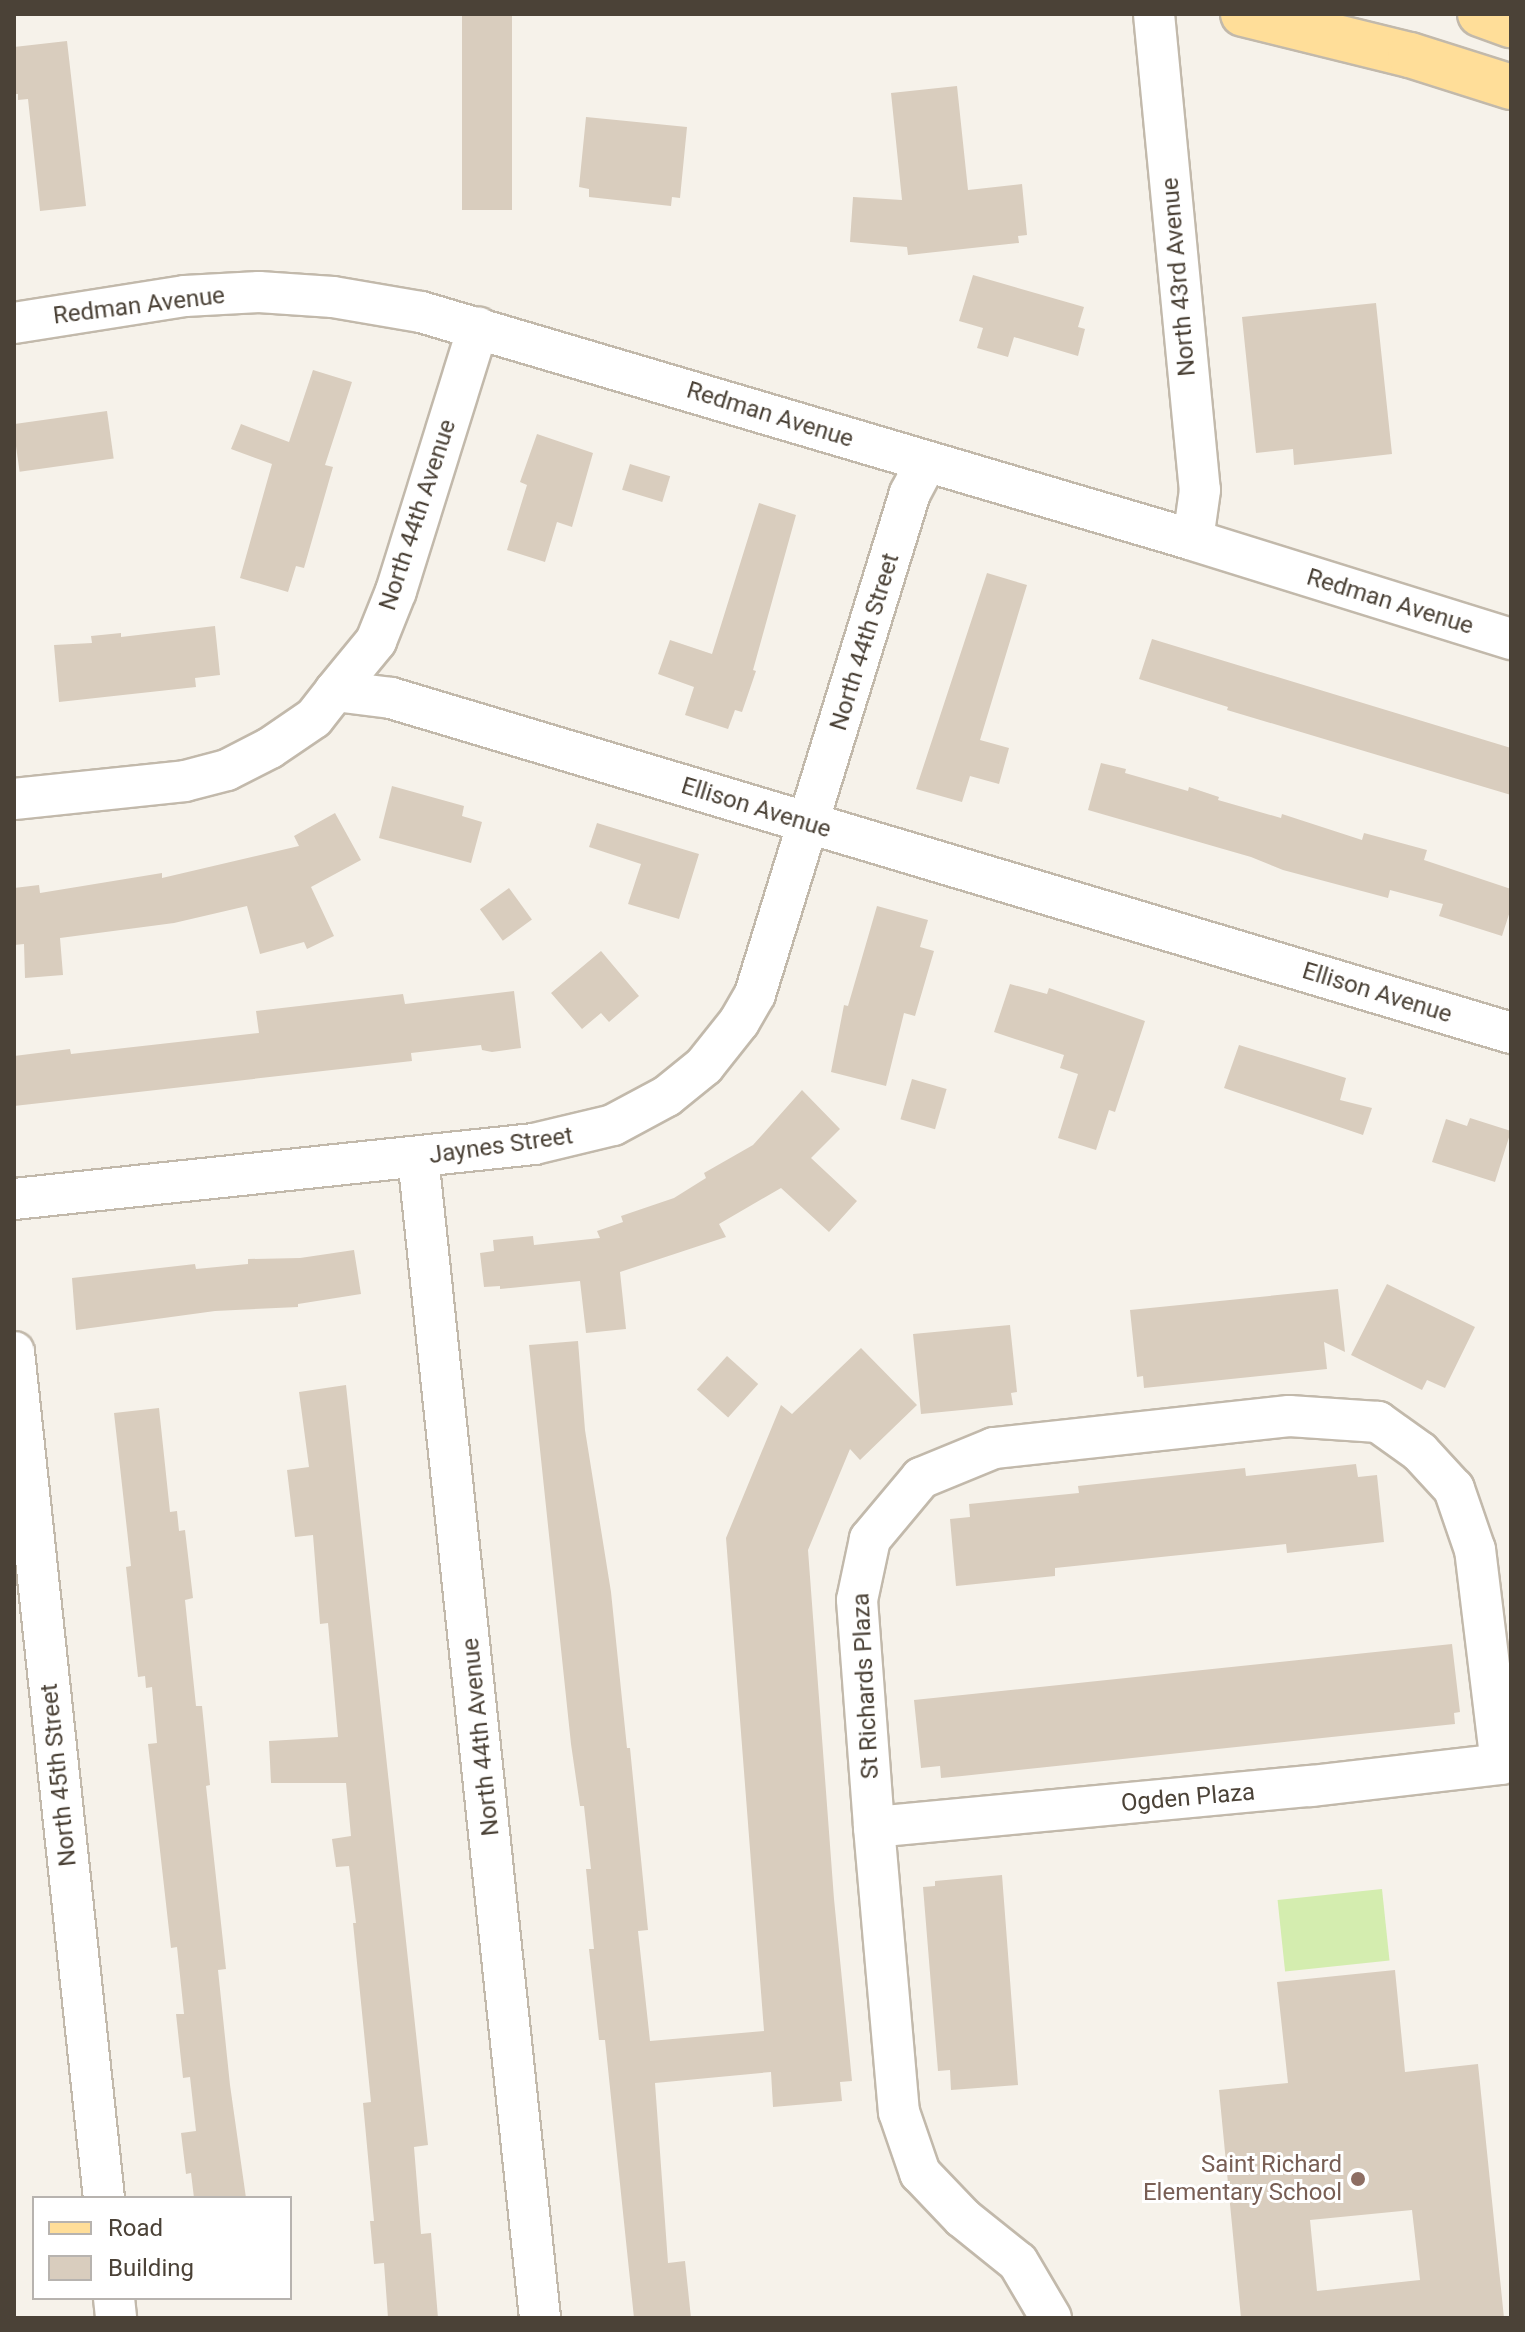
<!DOCTYPE html>
<style>
body{margin:0}
#map{position:relative;width:1525px;height:2332px;overflow:hidden;background:#f6f2ea;font-family:Roboto,sans-serif}
div>[style]{position:absolute}
.green>*{inset:0;background:#d4edaf;transform-origin:0 0}
.building>*{inset:0;background:#d9cdbe;transform-origin:0 0}
.roads{filter:drop-shadow(2px 0 #c2b9ab) drop-shadow(-2px 0 #c2b9ab) drop-shadow(0 2px #c2b9ab) drop-shadow(0 -2px #c2b9ab)}
.minor>*{height:40px;margin:-20px;padding:0 20px;transform-origin:20px;border-radius:20px;background:#fff}
.major>*{height:44px;margin:-22px;padding:0 22px;transform-origin:22px;border-radius:22px;background:#ffde99}
.dots>*{width:22px;height:22px;translate:-50% -50%;box-sizing:border-box;border:4px solid #fff;border-radius:50%}
span{translate:-50% -50%;white-space:nowrap;text-align:center;line-height:1.15;-webkit-text-stroke:6px #fff;paint-order:stroke}
.street-label{font-size:24px;color:#4b4237}
.education-label{font-size:24px;color:#785e54}
.right{translate:-100% -50%;text-align:right}
.frame{position:absolute;inset:0;border:16px solid #4b4237;pointer-events:none}
.legend{position:absolute;left:32px;top:2196px;width:260px;height:104px;box-sizing:border-box;background:#fff;border:2px solid #b7b3af;margin:0;padding:10px 14px;list-style:none;font-size:24px;color:#4b4237}
.legend li{display:flex;align-items:center;gap:16px;height:40px}
.legend b{width:40px;border:2px solid #b7b3af}
</style>
<div id="map">
<div class="green">
<i style="left:1382px;top:1889px;width:72px;height:105px;rotate:84deg"></i>
</div>
<div class="building">
<i style="left:462px;top:14px;width:50px;height:196px"></i>
<i style="clip-path:polygon(67px 41px,86px 206px,40px 211px,28px 99px,18px 100px,18px 94px,14px 94px,14px 47px)"></i>
<i style="clip-path:polygon(957px 86px,968px 190px,1022px 184px,1027px 235px,1018px 236px,1019px 243px,908px 255px,907px 247px,850px 242px,853px 197px,902px 200px,891px 93px)"></i>
<i style="clip-path:polygon(586px 117px,687px 127px,680px 198px,672px 197px,671px 206px,589px 197px,589px 189px,579px 187px)"></i>
<i style="clip-path:polygon(973px 275px,1084px 307px,1078px 327px,1085px 329px,1078px 356px,1014px 337px,1008px 357px,977px 348px,983px 328px,959px 321px)"></i>
<i style="clip-path:polygon(1376px 303px,1392px 454px,1294px 465px,1293px 449px,1256px 453px,1242px 317px)"></i>
<i style="clip-path:polygon(313px 370px,352px 382px,325px 465px,333px 467px,304px 568px,296px 566px,288px 592px,240px 578px,272px 464px,231px 449px,241px 424px,289px 442px)"></i>
<i style="left:107px;top:411px;width:48px;height:95px;rotate:82deg"></i>
<i style="clip-path:polygon(537px 434px,593px 453px,572px 527px,557px 522px,545px 562px,507px 550px,527px 485px,520px 482px)"></i>
<i style="left:630px;top:464px;width:42px;height:27px;rotate:17deg"></i>
<i style="clip-path:polygon(759px 503px,796px 515px,753px 670px,756px 671px,742px 712px,735px 710px,728px 729px,685px 715px,694px 687px,658px 674px,670px 640px,712px 654px)"></i>
<i style="clip-path:polygon(987px 573px,1027px 585px,980px 740px,1009px 748px,999px 784px,970px 776px,962px 802px,916px 789px)"></i>
<i style="clip-path:polygon(215px 626px,220px 675px,195px 678px,196px 687px,59px 702px,54px 645px,92px 643px,91px 636px,121px 633px,121px 637px)"></i>
<i style="clip-path:polygon(1152px 639px,1511px 748px,1511px 795px,1227px 710px,1228px 707px,1139px 679px)"></i>
<i style="clip-path:polygon(1101px 763px,1126px 769px,1125px 773px,1188px 791px,1189px 787px,1219px 797px,1218px 800px,1281px 818px,1282px 814px,1362px 840px,1364px 833px,1427px 850px,1424px 860px,1511px 889px,1511px 908px,1502px 936px,1439px 916px,1443px 904px,1390px 890px,1388px 898px,1283px 870px,1251px 857px,1088px 810px)"></i>
<i style="clip-path:polygon(392px 786px,464px 806px,462px 816px,482px 822px,471px 863px,379px 838px)"></i>
<i style="clip-path:polygon(335px 813px,361px 860px,311px 887px,334px 936px,307px 949px,304px 942px,260px 954px,247px 906px,174px 923px,60px 938px,63px 975px,25px 978px,24px 944px,14px 945px,14px 888px,39px 885px,40px 893px,162px 873px,162px 878px,299px 846px,294px 836px)"></i>
<i style="clip-path:polygon(597px 823px,699px 854px,679px 919px,628px 904px,641px 864px,589px 847px)"></i>
<i style="left:509px;top:888px;width:39px;height:36px;rotate:54deg"></i>
<i style="clip-path:polygon(877px 906px,928px 920px,920px 947px,934px 951px,915px 1016px,904px 1013px,886px 1086px,831px 1072px,844px 1005px,848px 1006px)"></i>
<i style="clip-path:polygon(601px 951px,639px 996px,609px 1022px,601px 1013px,582px 1029px,551px 993px)"></i>
<i style="clip-path:polygon(1010px 984px,1047px 994px,1049px 988px,1145px 1021px,1115px 1112px,1109px 1110px,1096px 1150px,1058px 1138px,1078px 1074px,1060px 1068px,1064px 1055px,994px 1032px)"></i>
<i style="clip-path:polygon(514px 991px,521px 1048px,492px 1052px,482px 1050px,481px 1045px,411px 1053px,412px 1061px,14px 1106px,14px 1056px,70px 1049px,71px 1054px,259px 1033px,256px 1011px,403px 994px,405px 1004px)"></i>
<i style="clip-path:polygon(1239px 1045px,1346px 1078px,1340px 1100px,1372px 1108px,1363px 1135px,1224px 1088px)"></i>
<i style="left:912px;top:1079px;width:36px;height:42px;rotate:16deg"></i>
<i style="clip-path:polygon(802px 1090px,840px 1129px,811px 1158px,857px 1201px,829px 1232px,781px 1188px,719px 1224px,726px 1237px,620px 1272px,626px 1329px,586px 1333px,580px 1281px,500px 1289px,500px 1286px,484px 1287px,480px 1253px,494px 1251px,493px 1240px,533px 1236px,534px 1245px,600px 1238px,597px 1231px,623px 1222px,621px 1216px,674px 1198px,706px 1178px,704px 1173px,753px 1145px)"></i>
<i style="clip-path:polygon(1470px 1118px,1511px 1131px,1495px 1182px,1432px 1162px,1446px 1119px,1467px 1126px)"></i>
<i style="clip-path:polygon(354px 1250px,361px 1294px,298px 1304px,298px 1307px,215px 1311px,76px 1330px,72px 1278px,195px 1264px,196px 1269px,248px 1264px,248px 1259px,300px 1258px)"></i>
<i style="clip-path:polygon(1387px 1284px,1475px 1327px,1445px 1388px,1427px 1380px,1422px 1390px,1351px 1355px)"></i>
<i style="clip-path:polygon(1338px 1289px,1345px 1352px,1324px 1342px,1327px 1369px,1144px 1388px,1143px 1376px,1137px 1377px,1130px 1310px)"></i>
<i style="clip-path:polygon(1010px 1325px,1017px 1392px,1011px 1393px,1013px 1405px,921px 1414px,913px 1334px)"></i>
<i style="clip-path:polygon(578px 1341px,585px 1430px,611px 1592px,627px 1748px,630px 1748px,648px 1930px,638px 1931px,650px 2041px,764px 2031px,726px 1538px,781px 1405px,792px 1414px,861px 1348px,917px 1405px,860px 1460px,850px 1449px,808px 1550px,834px 1899px,852px 2081px,840px 2082px,842px 2101px,773px 2107px,771px 2072px,655px 2083px,668px 2263px,685px 2261px,691px 2318px,634px 2318px,605px 2040px,599px 2040px,589px 1949px,594px 1949px,586px 1869px,591px 1869px,584px 1806px,580px 1806px,571px 1744px,529px 1345px)"></i>
<i style="left:727px;top:1356px;width:42px;height:45px;rotate:42deg"></i>
<i style="clip-path:polygon(346px 1385px,428px 2145px,414px 2147px,421px 2234px,431px 2233px,438px 2318px,388px 2318px,384px 2263px,374px 2264px,370px 2221px,374px 2221px,363px 2103px,371px 2102px,353px 1923px,356px 1923px,349px 1866px,336px 1867px,332px 1839px,351px 1836px,346px 1783px,271px 1783px,269px 1741px,338px 1737px,328px 1623px,320px 1624px,313px 1535px,295px 1537px,287px 1470px,309px 1467px,299px 1392px)"></i>
<i style="clip-path:polygon(159px 1408px,170px 1512px,177px 1511px,179px 1531px,185px 1530px,193px 1598px,185px 1600px,196px 1706px,202px 1706px,210px 1785px,206px 1786px,226px 1969px,218px 1970px,230px 2085px,246px 2198px,194px 2198px,191px 2173px,186px 2174px,181px 2133px,196px 2131px,190px 2077px,183px 2078px,176px 2014px,184px 2014px,177px 1947px,171px 1948px,148px 1744px,157px 1743px,152px 1687px,146px 1688px,145px 1676px,138px 1677px,126px 1567px,131px 1566px,114px 1413px)"></i>
<i style="clip-path:polygon(1356px 1464px,1358px 1477px,1377px 1475px,1384px 1542px,1287px 1553px,1286px 1544px,1055px 1568px,1055px 1576px,956px 1586px,950px 1519px,970px 1517px,969px 1504px,1079px 1493px,1078px 1486px,1245px 1468px,1246px 1476px)"></i>
<i style="clip-path:polygon(1452px 1644px,1460px 1712px,1454px 1713px,1455px 1724px,962px 1776px,941px 1778px,940px 1766px,921px 1768px,914px 1700px)"></i>
<i style="clip-path:polygon(1002px 1875px,1018px 2085px,951px 2090px,950px 2070px,938px 2071px,923px 1887px,935px 1886px,935px 1881px)"></i>
<i style="clip-path:polygon(evenodd,1395px 1970px,1405px 2072px,1478px 2064px,1504px 2318px,1241px 2318px,1219px 2090px,1288px 2083px,1277px 1982px,1395px 1970px,1412px 2210px,1420px 2280px,1317px 2291px,1310px 2220px,1412px 2210px)"></i>
</div>
<div class="roads">
<div class="minor">
<i style="left:1154px;top:14px;width:478px;rotate:84.5deg"></i>
<i style="left:1200px;top:490px;width:50px;rotate:98deg"></i>
<i style="left:14px;top:323px;width:173px;rotate:-9deg"></i>
<i style="left:185px;top:296px;width:74px;rotate:-3.1deg"></i>
<i style="left:259px;top:292px;width:74px;rotate:3.9deg"></i>
<i style="left:333px;top:297px;width:89px;rotate:9.7deg"></i>
<i style="left:421px;top:312px;width:805px;rotate:16.45deg"></i>
<i style="left:1193px;top:540px;width:333px;rotate:17.3deg"></i>
<i style="left:335px;top:691px;width:65px;rotate:-50.6deg"></i>
<i style="left:376px;top:641px;width:54px;rotate:-68.2deg"></i>
<i style="left:396px;top:591px;width:276px;rotate:-72.7deg"></i>
<i style="left:14px;top:799px;width:172px;rotate:-6deg"></i>
<i style="left:185px;top:781px;width:43px;rotate:-14.7deg"></i>
<i style="left:227px;top:770px;width:48px;rotate:-27.1deg"></i>
<i style="left:270px;top:748px;width:53px;rotate:-34.3deg"></i>
<i style="left:314px;top:718px;width:34px;rotate:-52deg"></i>
<i style="left:335px;top:691px;width:56px;rotate:7.1deg"></i>
<i style="left:391px;top:698px;width:1169px;rotate:16.65deg"></i>
<i style="left:418px;top:1157px;width:1167px;rotate:84deg"></i>
<i style="left:14px;top:1199px;width:523px;rotate:-6.04deg"></i>
<i style="left:534px;top:1144px;width:81px;rotate:-13.5deg"></i>
<i style="left:613px;top:1125px;width:61px;rotate:-28.2deg"></i>
<i style="left:667px;top:1096px;width:48px;rotate:-39deg"></i>
<i style="left:704px;top:1066px;width:56px;rotate:-51.5deg"></i>
<i style="left:739px;top:1022px;width:32px;rotate:-60deg"></i>
<i style="left:755px;top:994px;width:524px;rotate:-72.81deg"></i>
<i style="left:910px;top:493px;width:34px;rotate:-62deg"></i>
<i style="left:14px;top:1352px;width:851px;rotate:83.93deg"></i>
<i style="left:874px;top:1827px;width:439px;rotate:-5.4deg"></i>
<i style="left:1311px;top:1786px;width:191px;rotate:-6.6deg"></i>
<i style="left:1501px;top:1764px;width:216px;rotate:-96.9deg"></i>
<i style="left:1475px;top:1550px;width:65px;rotate:-109deg"></i>
<i style="left:1454px;top:1489px;width:50px;rotate:-132.6deg"></i>
<i style="left:1420px;top:1452px;width:52px;rotate:-144.5deg"></i>
<i style="left:1378px;top:1422px;width:89px;rotate:-176.1deg"></i>
<i style="left:1289px;top:1416px;width:297px;rotate:173.8deg"></i>
<i style="left:994px;top:1448px;width:79px;rotate:157.7deg"></i>
<i style="left:921px;top:1478px;width:80px;rotate:129.9deg"></i>
<i style="left:870px;top:1539px;width:62px;rotate:102deg"></i>
<i style="left:857px;top:1600px;width:228px;rotate:85.7deg"></i>
<i style="left:874px;top:1827px;width:286px;rotate:85deg"></i>
<i style="left:899px;top:2112px;width:65px;rotate:71deg"></i>
<i style="left:920px;top:2173px;width:62px;rotate:46.3deg"></i>
<i style="left:963px;top:2218px;width:70px;rotate:38.7deg"></i>
<i style="left:1018px;top:2262px;width:65px;rotate:59.5deg"></i>
<i style="left:114px;top:2298px;width:20px;rotate:84deg"></i>
</div>
<div class="major">
<i style="left:1243px;top:14px;width:172px;rotate:13.8deg"></i>
<i style="left:1410px;top:55px;width:106px;rotate:17.6deg"></i>
<i style="left:1480px;top:14px;width:33px;rotate:20deg"></i>
</div>
</div>
<div class="dots">
<i style="left:1358px;top:2179px;background:#8d6e63"></i>
</div>
<div class="street-label">
<span style="left:1179px;top:277px;rotate:-95deg">North 43rd Avenue</span>
<span style="left:139px;top:306px;rotate:-7deg">Redman Avenue</span>
<span style="left:770px;top:415px;rotate:17deg">Redman Avenue</span>
<span style="left:418px;top:515px;rotate:-72deg">North 44th Avenue</span>
<span style="left:1390px;top:602px;rotate:17deg">Redman Avenue</span>
<span style="left:865px;top:642px;rotate:-73deg">North 44th Street</span>
<span style="left:756px;top:808px;rotate:17deg">Ellison Avenue</span>
<span style="left:1377px;top:993px;rotate:17deg">Ellison Avenue</span>
<span style="left:501px;top:1146px;rotate:-8deg">Jaynes Street</span>
<span style="left:866px;top:1686px;rotate:-93deg">St Richards Plaza</span>
<span style="left:481px;top:1737px;rotate:-96deg">North 44th Avenue</span>
<span style="left:59px;top:1775px;rotate:-96deg">North 45th Street</span>
<span style="left:1188px;top:1798px;rotate:-5deg">Ogden Plaza</span>
</div>
<div class="education-label">
<span class="right" style="left:1342px;top:2179px">Saint Richard<br>Elementary School</span>
</div>
<div class="frame"></div>
<ul class="legend">
<li><b style="height:10px;background:#ffde99"></b>Road</li>
<li><b style="height:22px;background:#d9cdbe"></b>Building</li>
</ul>
</div>
